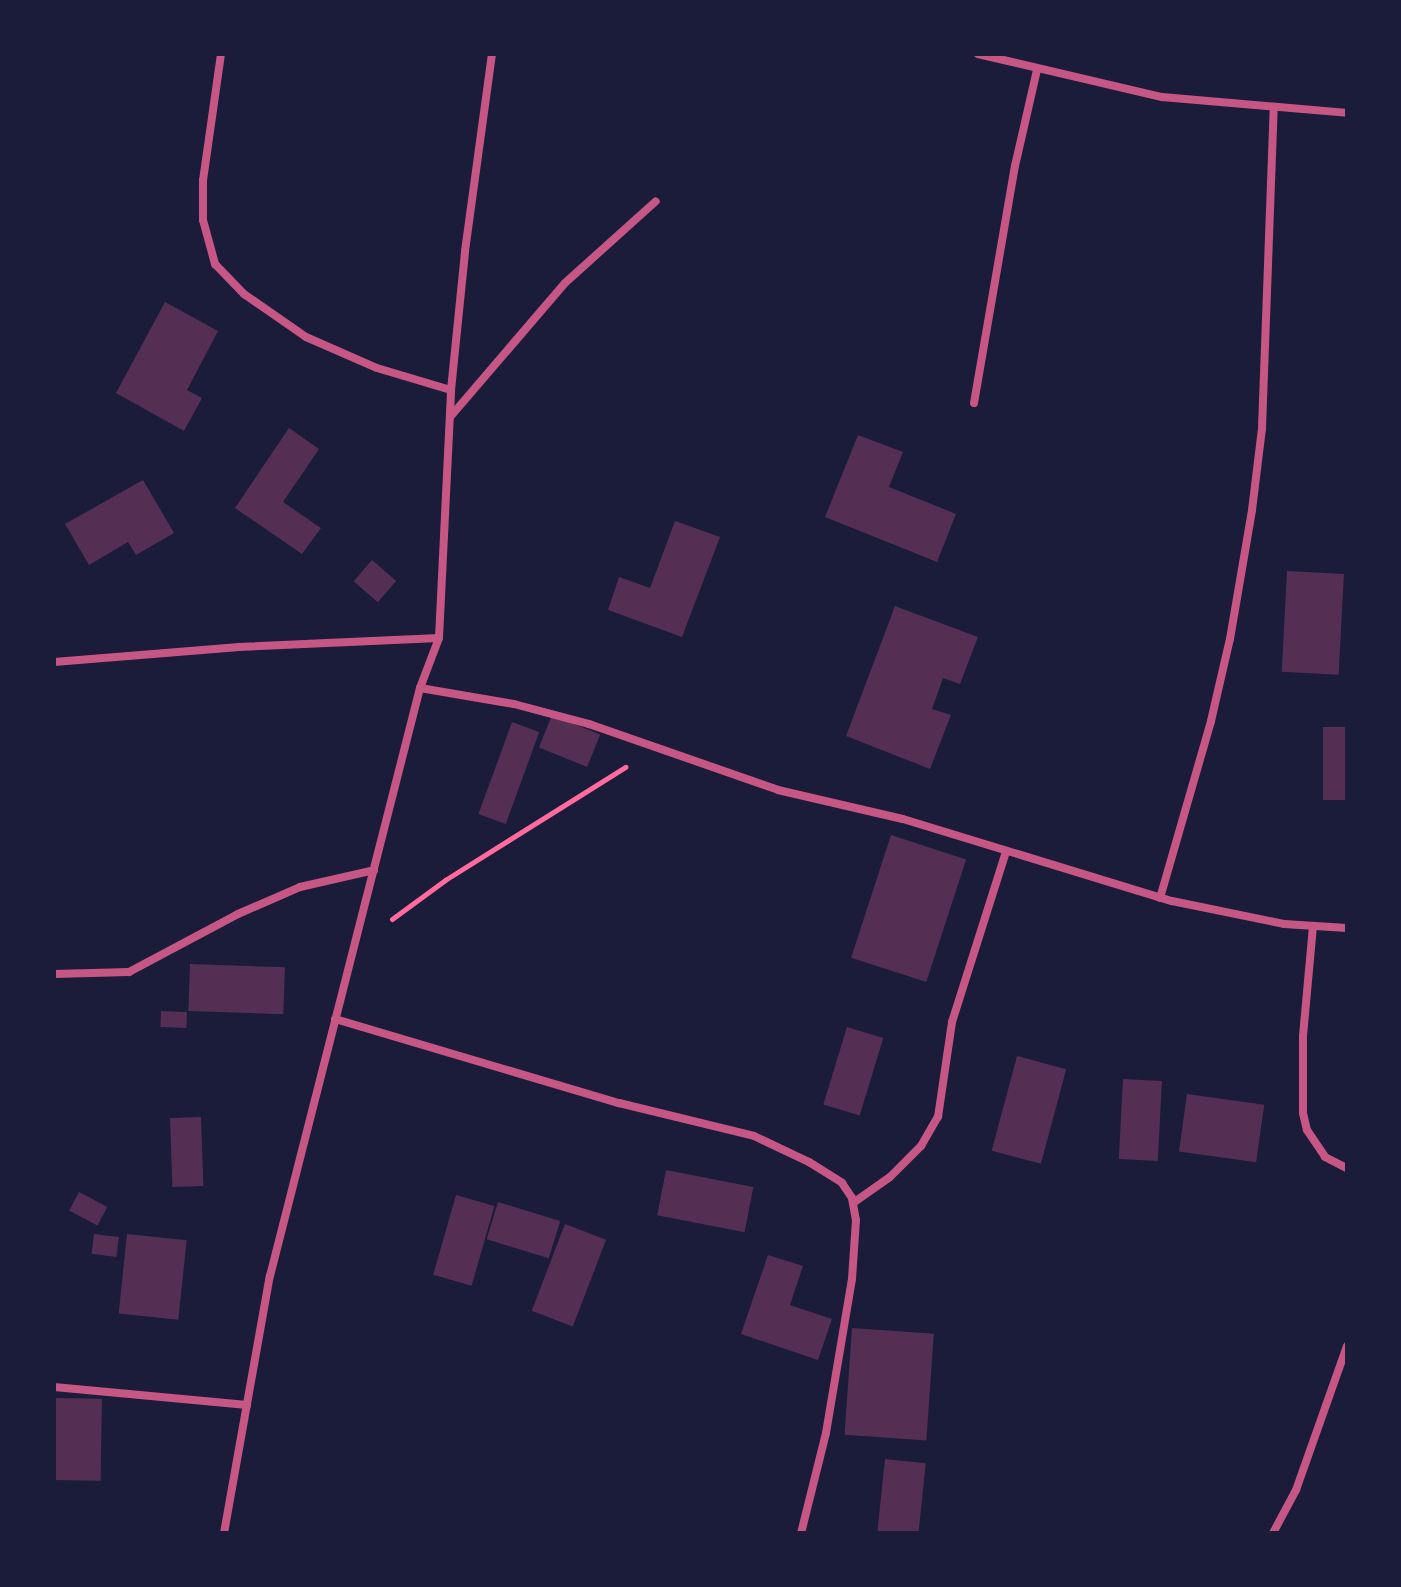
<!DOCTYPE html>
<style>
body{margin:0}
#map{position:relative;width:1401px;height:1587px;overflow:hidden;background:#1b1b3a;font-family:Overpass,sans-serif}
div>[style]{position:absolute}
.building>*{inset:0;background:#542f53;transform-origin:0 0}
.path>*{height:5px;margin:-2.5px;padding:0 2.5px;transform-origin:2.5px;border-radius:2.5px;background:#ff6b9d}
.minor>*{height:8px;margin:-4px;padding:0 4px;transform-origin:4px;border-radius:4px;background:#c65784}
span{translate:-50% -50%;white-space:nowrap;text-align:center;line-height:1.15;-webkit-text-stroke:6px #1b1b3a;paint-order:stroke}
.frame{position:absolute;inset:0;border:56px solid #1b1b3a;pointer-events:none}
</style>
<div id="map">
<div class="building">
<i style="clip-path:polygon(165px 302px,218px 331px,187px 390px,202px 398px,184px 431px,116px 393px)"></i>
<i style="clip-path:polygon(289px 428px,319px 449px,283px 502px,321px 528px,302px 554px,235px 508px)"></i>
<i style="clip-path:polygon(858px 435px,903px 452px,889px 487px,956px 514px,937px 562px,825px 517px)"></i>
<i style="clip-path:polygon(143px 480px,174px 533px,136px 555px,128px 542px,89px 565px,65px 524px)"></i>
<i style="clip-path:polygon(675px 521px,720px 537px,682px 637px,608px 610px,619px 577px,650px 588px)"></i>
<i style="left:372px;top:560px;width:32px;height:28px;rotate:41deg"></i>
<i style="left:1287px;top:571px;width:57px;height:101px;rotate:3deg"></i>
<i style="clip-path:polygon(895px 606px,978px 637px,960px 684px,943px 678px,932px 709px,951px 715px,930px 769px,846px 736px)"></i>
<i style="left:552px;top:715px;width:52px;height:35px;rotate:22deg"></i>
<i style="left:512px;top:722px;width:29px;height:98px;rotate:20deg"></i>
<i style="left:1323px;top:727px;width:24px;height:73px"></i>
<i style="left:891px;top:835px;width:79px;height:129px;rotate:18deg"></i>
<i style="left:190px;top:964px;width:95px;height:47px;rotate:2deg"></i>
<i style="left:161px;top:1011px;width:26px;height:16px;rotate:2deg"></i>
<i style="left:847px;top:1027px;width:38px;height:81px;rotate:17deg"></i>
<i style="left:1017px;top:1056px;width:51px;height:98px;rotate:15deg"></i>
<i style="left:1123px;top:1079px;width:39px;height:80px;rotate:3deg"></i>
<i style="left:1187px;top:1094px;width:78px;height:58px;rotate:8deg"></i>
<i style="left:201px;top:1117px;width:69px;height:31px;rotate:88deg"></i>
<i style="left:666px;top:1170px;width:89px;height:46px;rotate:11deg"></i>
<i style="left:79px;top:1192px;width:32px;height:21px;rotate:28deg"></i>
<i style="left:456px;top:1195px;width:40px;height:83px;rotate:16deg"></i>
<i style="left:498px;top:1202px;width:65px;height:39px;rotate:17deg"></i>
<i style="left:565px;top:1224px;width:44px;height:93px;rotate:21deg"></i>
<i style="left:94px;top:1234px;width:25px;height:20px;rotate:7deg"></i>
<i style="left:127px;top:1234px;width:60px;height:80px;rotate:6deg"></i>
<i style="clip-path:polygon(768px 1255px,803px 1266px,790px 1305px,832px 1319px,818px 1360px,741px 1334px)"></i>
<i style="left:852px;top:1328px;width:82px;height:107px;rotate:4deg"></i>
<i style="left:54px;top:1398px;width:48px;height:82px;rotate:1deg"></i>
<i style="left:885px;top:1459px;width:41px;height:74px;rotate:6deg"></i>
</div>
<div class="path">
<i style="left:392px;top:919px;width:66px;rotate:-36.3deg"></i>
<i style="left:445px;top:880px;width:213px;rotate:-32.1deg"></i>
</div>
<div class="minor">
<i style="left:221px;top:54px;width:127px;rotate:98.1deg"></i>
<i style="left:203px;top:180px;width:40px;rotate:90deg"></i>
<i style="left:203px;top:220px;width:46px;rotate:74.7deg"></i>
<i style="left:215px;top:264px;width:42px;rotate:46deg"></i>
<i style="left:244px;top:294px;width:75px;rotate:34.7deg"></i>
<i style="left:306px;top:337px;width:77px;rotate:23.6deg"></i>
<i style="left:377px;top:368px;width:77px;rotate:16.6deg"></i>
<i style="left:978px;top:54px;width:189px;rotate:13.2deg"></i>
<i style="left:1162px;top:97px;width:186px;rotate:4.9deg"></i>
<i style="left:974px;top:403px;width:241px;rotate:-80.2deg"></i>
<i style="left:1015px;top:166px;width:98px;rotate:-77.1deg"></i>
<i style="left:451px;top:416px;width:175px;rotate:-49.4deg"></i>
<i style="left:565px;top:283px;width:122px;rotate:-42deg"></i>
<i style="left:54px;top:662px;width:186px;rotate:-4.6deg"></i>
<i style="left:239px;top:647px;width:200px;rotate:-2.6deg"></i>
<i style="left:420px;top:688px;width:95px;rotate:9.7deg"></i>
<i style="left:514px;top:704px;width:78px;rotate:14.9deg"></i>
<i style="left:589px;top:724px;width:200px;rotate:19.2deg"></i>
<i style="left:778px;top:790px;width:128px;rotate:13.1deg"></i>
<i style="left:903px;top:819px;width:281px;rotate:17deg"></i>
<i style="left:1172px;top:901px;width:114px;rotate:11.6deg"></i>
<i style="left:1284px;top:924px;width:63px;rotate:3.6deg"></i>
<i style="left:1160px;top:898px;width:184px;rotate:-73.9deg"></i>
<i style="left:1211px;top:721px;width:84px;rotate:-77deg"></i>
<i style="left:1230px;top:639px;width:131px;rotate:-80.3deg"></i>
<i style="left:1252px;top:510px;width:83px;rotate:-83deg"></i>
<i style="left:1262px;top:428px;width:321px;rotate:-87.9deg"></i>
<i style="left:1313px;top:926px;width:110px;rotate:95.2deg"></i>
<i style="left:1303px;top:1036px;width:77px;rotate:90deg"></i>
<i style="left:1303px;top:1113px;width:17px;rotate:77deg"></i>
<i style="left:1307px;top:1130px;width:32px;rotate:56deg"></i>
<i style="left:1325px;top:1157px;width:25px;rotate:27deg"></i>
<i style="left:54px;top:974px;width:75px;rotate:-1.5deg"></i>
<i style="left:129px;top:972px;width:123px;rotate:-28deg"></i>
<i style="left:238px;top:914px;width:68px;rotate:-23.5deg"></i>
<i style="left:300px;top:887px;width:76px;rotate:-12.9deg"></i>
<i style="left:335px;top:1019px;width:296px;rotate:16.5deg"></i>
<i style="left:619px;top:1103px;width:139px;rotate:13.7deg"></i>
<i style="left:754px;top:1136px;width:61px;rotate:25.3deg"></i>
<i style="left:809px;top:1162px;width:39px;rotate:32deg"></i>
<i style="left:842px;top:1183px;width:18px;rotate:56deg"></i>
<i style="left:852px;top:1198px;width:22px;rotate:80deg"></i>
<i style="left:856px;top:1220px;width:59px;rotate:93.9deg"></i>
<i style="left:852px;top:1279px;width:156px;rotate:99.6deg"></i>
<i style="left:826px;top:1433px;width:103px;rotate:104deg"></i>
<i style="left:853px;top:1203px;width:45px;rotate:-35.1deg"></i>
<i style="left:890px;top:1177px;width:44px;rotate:-45deg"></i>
<i style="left:921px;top:1146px;width:34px;rotate:-60deg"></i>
<i style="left:938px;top:1117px;width:96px;rotate:-81.6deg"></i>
<i style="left:952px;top:1022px;width:178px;rotate:-72.4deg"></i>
<i style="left:54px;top:1387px;width:194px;rotate:5.3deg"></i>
<i style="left:224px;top:1533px;width:261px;rotate:-79.9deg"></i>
<i style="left:270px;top:1276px;width:607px;rotate:-75.69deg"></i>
<i style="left:420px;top:688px;width:53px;rotate:-69.2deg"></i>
<i style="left:439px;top:638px;width:248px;rotate:-87.2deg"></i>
<i style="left:451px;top:390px;width:140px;rotate:-84.2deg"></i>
<i style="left:465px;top:251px;width:199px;rotate:-82.2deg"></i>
<i style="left:1273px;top:1533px;width:49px;rotate:-61.9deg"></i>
<i style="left:1296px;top:1490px;width:153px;rotate:-70.5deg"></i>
</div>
<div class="frame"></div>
</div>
